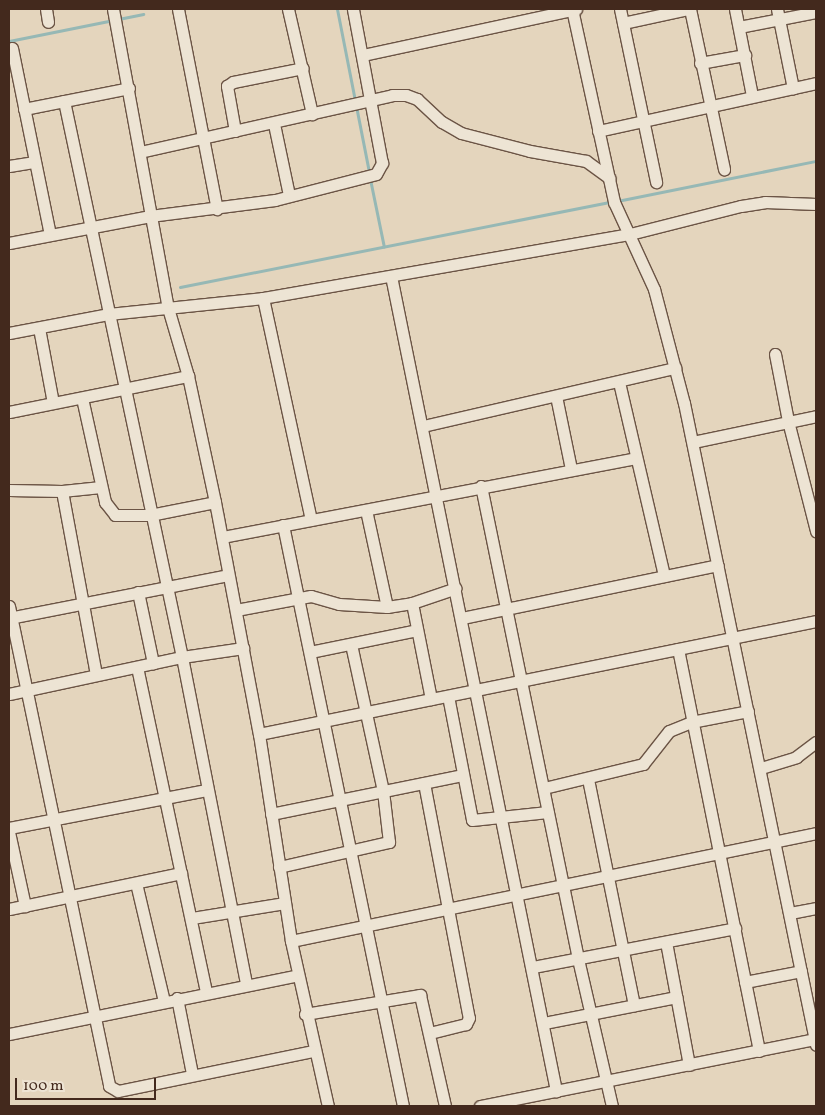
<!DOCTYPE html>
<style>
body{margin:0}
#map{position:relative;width:825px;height:1115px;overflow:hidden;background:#e4d5bd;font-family:Vollkorn,serif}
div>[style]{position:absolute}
.stream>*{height:3px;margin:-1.5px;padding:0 1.5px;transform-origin:1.5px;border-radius:1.5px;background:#96b8b5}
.roads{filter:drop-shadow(1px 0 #6b5445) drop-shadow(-1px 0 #6b5445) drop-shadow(0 1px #6b5445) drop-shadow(0 -1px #6b5445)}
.minor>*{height:11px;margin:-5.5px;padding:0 5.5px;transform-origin:5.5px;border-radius:5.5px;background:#ede4d4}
span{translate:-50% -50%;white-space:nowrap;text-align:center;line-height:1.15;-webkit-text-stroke:4px #ede4d4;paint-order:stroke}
.frame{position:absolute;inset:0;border:10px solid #43291d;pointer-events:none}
.scale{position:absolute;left:15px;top:1078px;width:141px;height:22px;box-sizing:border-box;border:2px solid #43291d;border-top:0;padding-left:6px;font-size:15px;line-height:18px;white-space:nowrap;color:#43291d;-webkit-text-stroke:4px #ede4d4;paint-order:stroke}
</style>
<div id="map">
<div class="stream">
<i style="left:337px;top:9px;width:166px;rotate:78.9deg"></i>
<i style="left:9px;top:41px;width:137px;rotate:-11.4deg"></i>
<i style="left:370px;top:179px;width:69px;rotate:78.4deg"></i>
<i style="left:617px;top:201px;width:203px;rotate:-11.4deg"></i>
<i style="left:180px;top:287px;width:439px;rotate:-11.2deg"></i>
</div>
<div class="roads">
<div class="minor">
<i style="left:46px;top:9px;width:13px;rotate:81deg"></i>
<i style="left:113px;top:9px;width:304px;rotate:79.6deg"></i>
<i style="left:168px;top:308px;width:71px;rotate:73.6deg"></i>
<i style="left:188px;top:376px;width:129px;rotate:77.9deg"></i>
<i style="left:215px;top:502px;width:236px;rotate:79.3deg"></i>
<i style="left:259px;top:734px;width:209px;rotate:81.2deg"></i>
<i style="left:291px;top:941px;width:169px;rotate:77.4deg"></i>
<i style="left:178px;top:9px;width:204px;rotate:79deg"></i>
<i style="left:288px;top:9px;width:108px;rotate:77.1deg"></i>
<i style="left:572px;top:9px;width:198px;rotate:77.7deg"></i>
<i style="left:614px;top:202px;width:96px;rotate:65.3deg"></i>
<i style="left:654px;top:289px;width:118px;rotate:75.3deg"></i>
<i style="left:684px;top:403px;width:655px;rotate:78.38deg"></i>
<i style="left:620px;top:9px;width:177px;rotate:78.2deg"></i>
<i style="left:690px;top:9px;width:164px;rotate:78deg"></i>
<i style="left:735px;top:9px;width:89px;rotate:78.9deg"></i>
<i style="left:777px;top:9px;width:81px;rotate:78.6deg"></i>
<i style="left:623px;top:23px;width:66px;rotate:-12.2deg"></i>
<i style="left:739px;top:27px;width:78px;rotate:-11deg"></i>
<i style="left:12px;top:48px;width:190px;rotate:78.5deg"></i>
<i style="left:363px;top:55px;width:218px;rotate:-12.2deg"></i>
<i style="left:700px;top:63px;width:46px;rotate:-10.1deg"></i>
<i style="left:64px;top:101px;width:568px;rotate:78.02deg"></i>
<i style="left:182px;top:657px;width:333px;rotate:78.9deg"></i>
<i style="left:24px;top:109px;width:107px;rotate:-11.3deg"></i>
<i style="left:274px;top:124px;width:73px;rotate:78.1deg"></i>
<i style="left:235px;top:131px;width:46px;rotate:-100.1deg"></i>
<i style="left:227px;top:86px;width:7px;rotate:-34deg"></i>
<i style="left:233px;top:82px;width:71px;rotate:-11.3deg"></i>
<i style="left:598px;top:131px;width:223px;rotate:-12.4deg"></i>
<i style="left:140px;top:152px;width:258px;rotate:-12.7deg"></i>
<i style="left:392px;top:95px;width:14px"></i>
<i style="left:406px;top:95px;width:12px;rotate:20deg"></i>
<i style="left:417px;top:99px;width:34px;rotate:43deg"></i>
<i style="left:442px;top:122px;width:22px;rotate:30deg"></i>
<i style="left:461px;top:133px;width:71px;rotate:14.6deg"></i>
<i style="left:530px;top:151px;width:57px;rotate:10.1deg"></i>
<i style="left:586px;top:161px;width:29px;rotate:36deg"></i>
<i style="left:9px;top:166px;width:26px;rotate:-9deg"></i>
<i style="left:9px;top:243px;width:144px;rotate:-10.8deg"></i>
<i style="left:150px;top:216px;width:126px;rotate:-7.3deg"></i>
<i style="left:275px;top:200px;width:104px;rotate:-14.4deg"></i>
<i style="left:376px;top:174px;width:13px;rotate:-61deg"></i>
<i style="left:382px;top:163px;width:157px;rotate:-100.7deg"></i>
<i style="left:391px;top:276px;width:832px;rotate:78.55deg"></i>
<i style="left:263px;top:298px;width:227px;rotate:77.8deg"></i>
<i style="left:39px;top:328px;width:76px;rotate:79.4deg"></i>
<i style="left:9px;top:333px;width:102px;rotate:-10.8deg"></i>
<i style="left:109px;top:314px;width:155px;rotate:-5.9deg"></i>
<i style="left:263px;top:298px;width:373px;rotate:-9.9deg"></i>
<i style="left:630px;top:234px;width:114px;rotate:-14.2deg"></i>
<i style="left:741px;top:206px;width:24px;rotate:-9deg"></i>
<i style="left:765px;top:202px;width:51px;rotate:2.2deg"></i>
<i style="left:775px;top:354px;width:68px;rotate:79deg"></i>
<i style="left:788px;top:421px;width:114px;rotate:75.7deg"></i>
<i style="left:619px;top:382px;width:199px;rotate:76.9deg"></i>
<i style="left:556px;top:396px;width:75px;rotate:78.4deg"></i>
<i style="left:82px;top:398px;width:107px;rotate:77.5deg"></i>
<i style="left:105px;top:502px;width:16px;rotate:52deg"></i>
<i style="left:115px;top:515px;width:35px"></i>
<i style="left:150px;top:515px;width:66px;rotate:-11.3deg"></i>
<i style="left:9px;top:412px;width:183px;rotate:-11.4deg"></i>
<i style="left:423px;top:426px;width:259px;rotate:-13deg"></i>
<i style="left:693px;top:442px;width:126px;rotate:-11.9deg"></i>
<i style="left:481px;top:486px;width:483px;rotate:78.4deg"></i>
<i style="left:578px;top:959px;width:151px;rotate:77deg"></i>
<i style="left:9px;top:490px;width:53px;rotate:1.1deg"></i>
<i style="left:62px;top:491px;width:39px;rotate:-6deg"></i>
<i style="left:62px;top:491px;width:186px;rotate:79.5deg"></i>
<i style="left:366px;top:510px;width:99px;rotate:77.8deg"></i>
<i style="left:283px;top:525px;width:593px;rotate:78.33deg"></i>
<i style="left:222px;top:537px;width:421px;rotate:-10.8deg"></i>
<i style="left:138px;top:592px;width:73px;rotate:78.1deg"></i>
<i style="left:412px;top:603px;width:98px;rotate:78.8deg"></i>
<i style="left:9px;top:606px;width:490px;rotate:78.2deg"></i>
<i style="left:109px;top:1086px;width:10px;rotate:29deg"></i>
<i style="left:118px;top:1091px;width:199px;rotate:-11.6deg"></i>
<i style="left:236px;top:610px;width:76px;rotate:-10.6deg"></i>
<i style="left:311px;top:596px;width:29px;rotate:16deg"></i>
<i style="left:339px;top:604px;width:48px;rotate:3.6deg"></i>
<i style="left:387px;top:607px;width:25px;rotate:-9deg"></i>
<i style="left:412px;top:603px;width:46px;rotate:-18.8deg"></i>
<i style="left:9px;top:618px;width:223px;rotate:-11.1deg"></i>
<i style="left:462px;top:618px;width:261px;rotate:-11.7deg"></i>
<i style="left:678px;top:649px;width:410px;rotate:78.6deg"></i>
<i style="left:310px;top:652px;width:109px;rotate:-11.6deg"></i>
<i style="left:137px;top:667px;width:332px;rotate:78deg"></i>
<i style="left:9px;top:694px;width:177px;rotate:-12.1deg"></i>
<i style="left:182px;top:657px;width:62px;rotate:-8.4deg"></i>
<i style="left:448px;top:696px;width:126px;rotate:79deg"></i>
<i style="left:472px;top:820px;width:76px;rotate:-6deg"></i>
<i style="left:259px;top:734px;width:568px;rotate:-11.47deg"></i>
<i style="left:761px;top:768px;width:37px;rotate:-17deg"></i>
<i style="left:796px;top:757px;width:25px;rotate:-37deg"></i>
<i style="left:588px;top:779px;width:231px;rotate:78.5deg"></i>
<i style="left:424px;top:783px;width:239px;rotate:79.2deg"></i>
<i style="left:469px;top:1018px;width:7px;rotate:117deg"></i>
<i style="left:466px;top:1024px;width:38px;rotate:166deg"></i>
<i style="left:544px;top:788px;width:102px;rotate:-13.6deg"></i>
<i style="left:643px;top:764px;width:42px;rotate:-51.8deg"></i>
<i style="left:669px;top:731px;width:24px;rotate:-22deg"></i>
<i style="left:691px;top:722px;width:58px;rotate:-10.9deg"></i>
<i style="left:271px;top:814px;width:196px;rotate:-11.5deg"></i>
<i style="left:9px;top:828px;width:201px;rotate:-10.9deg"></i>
<i style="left:9px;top:832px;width:76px;rotate:77.8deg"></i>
<i style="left:279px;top:867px;width:113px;rotate:-12.8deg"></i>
<i style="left:389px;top:842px;width:51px;rotate:-96.7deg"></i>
<i style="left:383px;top:791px;width:150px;rotate:-102.3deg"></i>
<i style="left:136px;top:883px;width:121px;rotate:76.7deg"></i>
<i style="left:9px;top:909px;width:176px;rotate:-11.8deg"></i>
<i style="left:790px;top:913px;width:26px;rotate:-11deg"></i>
<i style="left:192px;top:918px;width:94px;rotate:-9.2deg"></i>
<i style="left:291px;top:941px;width:536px;rotate:-11.62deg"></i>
<i style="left:666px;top:942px;width:125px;rotate:79.4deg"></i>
<i style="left:533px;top:967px;width:206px;rotate:-10.9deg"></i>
<i style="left:745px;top:982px;width:57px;rotate:-11.1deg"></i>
<i style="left:177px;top:998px;width:77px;rotate:78.8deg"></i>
<i style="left:305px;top:1014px;width:117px;rotate:-9.4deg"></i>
<i style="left:420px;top:995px;width:114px;rotate:77.3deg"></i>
<i style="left:544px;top:1023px;width:135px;rotate:-11.1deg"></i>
<i style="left:9px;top:1034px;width:295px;rotate:-11.5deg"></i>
<i style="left:480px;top:1106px;width:343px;rotate:-11.3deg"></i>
</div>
</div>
<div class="frame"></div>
<div class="scale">100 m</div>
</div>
